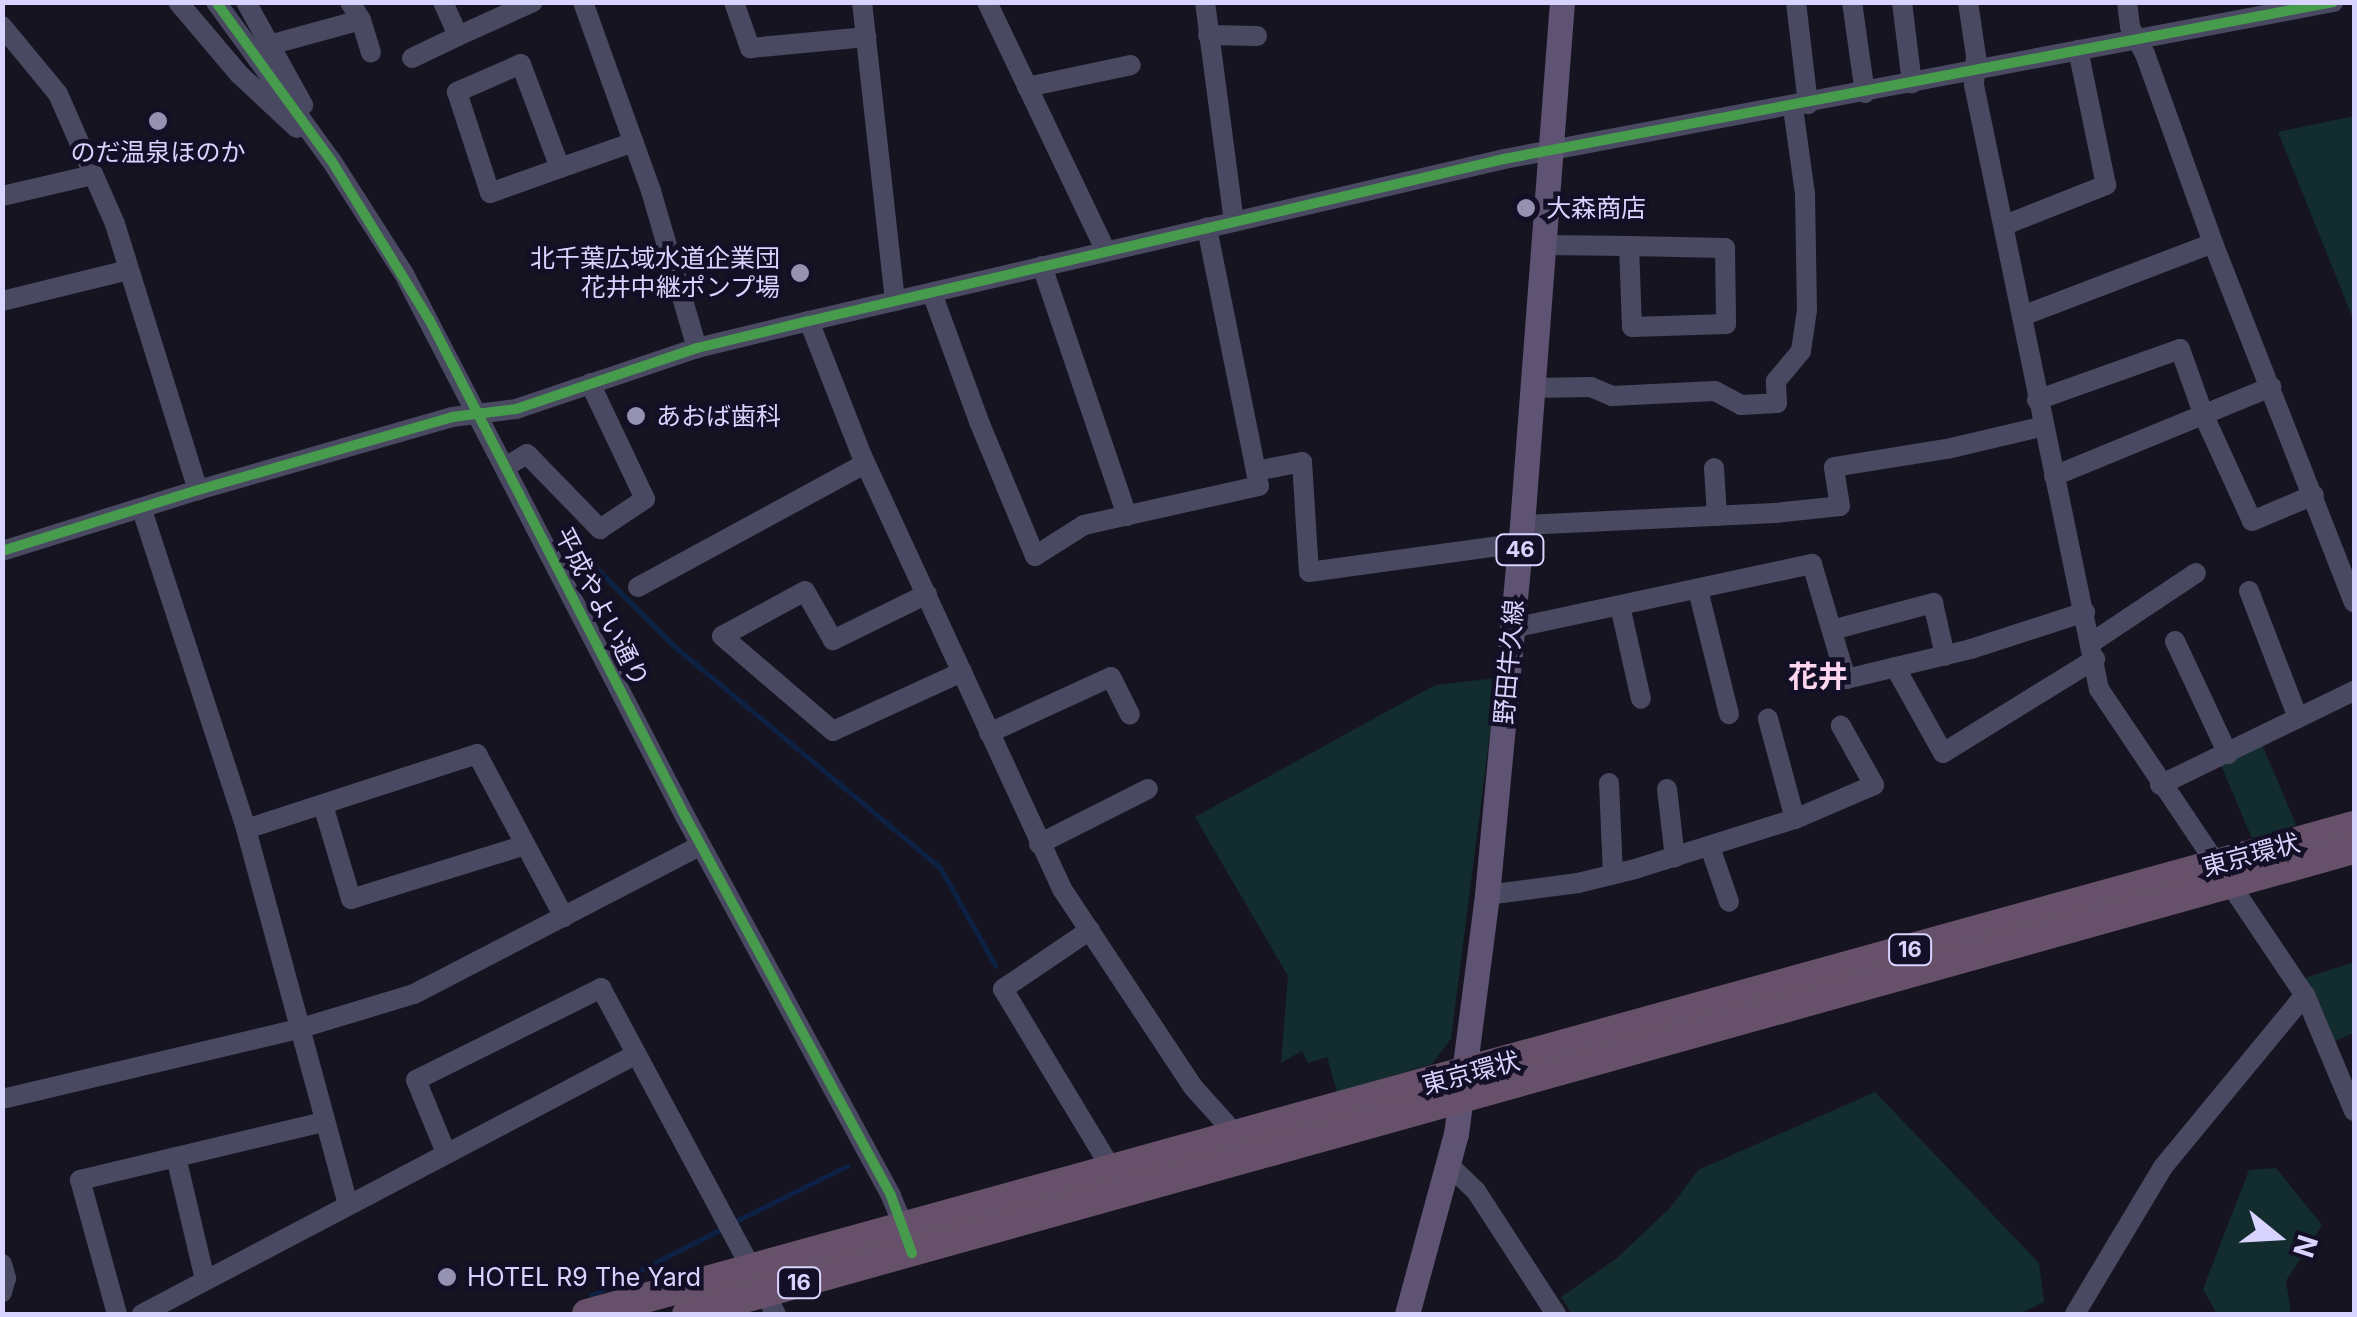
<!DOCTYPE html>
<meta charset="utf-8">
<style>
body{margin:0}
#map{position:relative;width:2357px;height:1317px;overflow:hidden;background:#161421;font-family:Inter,"Noto Sans JP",sans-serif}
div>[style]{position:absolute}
.green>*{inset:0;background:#132c2d;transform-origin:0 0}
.stream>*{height:5px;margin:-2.5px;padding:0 2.5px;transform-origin:2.5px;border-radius:2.5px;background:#0d2144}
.minor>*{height:20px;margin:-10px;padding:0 10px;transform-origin:10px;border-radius:10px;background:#4a4962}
.major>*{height:25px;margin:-12.5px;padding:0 12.5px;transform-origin:12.5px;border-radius:12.5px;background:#5e5373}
.highway>*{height:30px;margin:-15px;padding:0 15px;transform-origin:15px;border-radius:15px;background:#67516a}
.cycleway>*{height:10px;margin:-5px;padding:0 5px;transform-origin:5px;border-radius:5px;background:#469c4c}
.dots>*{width:28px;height:28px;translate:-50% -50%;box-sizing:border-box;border:5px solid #130f26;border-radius:50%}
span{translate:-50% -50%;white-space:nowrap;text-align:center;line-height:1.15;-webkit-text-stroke:9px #130f26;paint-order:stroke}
.shield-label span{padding:2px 8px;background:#130f26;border:2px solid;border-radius:8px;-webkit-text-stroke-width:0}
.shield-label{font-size:22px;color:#d9d4ff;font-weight:700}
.poi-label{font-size:25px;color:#d9d4ff}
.left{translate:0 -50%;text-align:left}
.right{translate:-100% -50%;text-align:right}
.street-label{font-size:25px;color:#d9d4ff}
.quarter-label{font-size:30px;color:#ffd6f0;font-weight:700}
.frame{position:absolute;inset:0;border:5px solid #d9d4ff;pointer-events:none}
.north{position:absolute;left:2227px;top:1187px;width:100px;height:100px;-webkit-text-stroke:8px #130f26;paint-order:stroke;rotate:108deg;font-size:28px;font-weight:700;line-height:40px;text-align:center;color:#d9d4ff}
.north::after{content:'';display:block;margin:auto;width:35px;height:45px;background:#d9d4ff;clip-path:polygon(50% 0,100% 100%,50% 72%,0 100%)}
</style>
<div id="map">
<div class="green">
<i style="clip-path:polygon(2354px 116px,2354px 321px,2278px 132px)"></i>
<i style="clip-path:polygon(1497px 678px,1451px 1039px,1432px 1064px,1337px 1092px,1327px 1057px,1308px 1063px,1302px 1051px,1281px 1063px,1288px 976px,1195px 817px,1435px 685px)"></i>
<i style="left:2261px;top:742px;width:90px;height:46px;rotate:67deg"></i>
<i style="clip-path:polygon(2354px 962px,2354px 1033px,2332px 1042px,2302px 979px)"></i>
<i style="clip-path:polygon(1875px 1092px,2039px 1263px,2044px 1302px,2019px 1314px,1572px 1314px,1561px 1297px,1617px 1258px,1670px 1208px,1698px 1170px)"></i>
<i style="clip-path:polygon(2276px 1168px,2322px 1225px,2286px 1281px,2291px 1314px,2217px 1314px,2203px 1289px,2249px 1170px)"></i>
</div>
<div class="stream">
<i style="left:599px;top:571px;width:106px;rotate:45deg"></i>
<i style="left:674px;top:646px;width:346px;rotate:39.8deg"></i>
<i style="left:940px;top:868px;width:112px;rotate:60.4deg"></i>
<i style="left:736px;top:1221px;width:124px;rotate:-26.4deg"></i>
<i style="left:592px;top:1295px;width:145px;rotate:-27.1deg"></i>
</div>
<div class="minor">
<i style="left:178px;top:2px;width:94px;rotate:49.7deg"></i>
<i style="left:239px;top:74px;width:79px;rotate:43deg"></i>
<i style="left:216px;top:2px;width:195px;rotate:54deg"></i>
<i style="left:331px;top:160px;width:135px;rotate:57.4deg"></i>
<i style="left:404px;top:274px;width:611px;rotate:62.6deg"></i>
<i style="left:685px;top:816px;width:432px;rotate:61.5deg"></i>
<i style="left:891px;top:1196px;width:44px;rotate:67.5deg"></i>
<i style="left:246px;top:2px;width:118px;rotate:61deg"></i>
<i style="left:350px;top:2px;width:21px;rotate:59deg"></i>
<i style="left:361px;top:20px;width:34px;rotate:73deg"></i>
<i style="left:443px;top:2px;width:37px;rotate:66deg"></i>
<i style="left:458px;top:36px;width:82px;rotate:-24.4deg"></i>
<i style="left:583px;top:2px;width:201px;rotate:70.2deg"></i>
<i style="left:651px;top:191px;width:164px;rotate:73.7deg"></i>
<i style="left:734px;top:2px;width:49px;rotate:70.8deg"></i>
<i style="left:750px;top:48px;width:117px;rotate:-5.4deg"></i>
<i style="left:862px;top:2px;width:301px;rotate:83.7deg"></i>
<i style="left:987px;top:2px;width:276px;rotate:64.5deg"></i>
<i style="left:1205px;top:2px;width:221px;rotate:82.5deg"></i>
<i style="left:1796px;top:2px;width:103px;rotate:83.3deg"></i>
<i style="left:1852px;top:2px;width:92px;rotate:81.9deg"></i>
<i style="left:1902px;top:2px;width:82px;rotate:83deg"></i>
<i style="left:1968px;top:2px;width:55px;rotate:81.6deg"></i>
<i style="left:1976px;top:56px;width:29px;rotate:94deg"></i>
<i style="left:1974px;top:85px;width:617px;rotate:78.31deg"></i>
<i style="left:2099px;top:689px;width:369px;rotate:56.1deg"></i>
<i style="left:2305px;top:995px;width:126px;rotate:67.1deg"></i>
<i style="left:2127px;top:2px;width:25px;rotate:83deg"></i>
<i style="left:2130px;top:27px;width:31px;rotate:61deg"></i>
<i style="left:2145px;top:54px;width:201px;rotate:70.2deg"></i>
<i style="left:2213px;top:243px;width:386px;rotate:68.6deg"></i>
<i style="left:2px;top:26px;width:88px;rotate:50.5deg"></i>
<i style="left:58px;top:94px;width:142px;rotate:66.3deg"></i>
<i style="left:115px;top:224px;width:279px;rotate:72.7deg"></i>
<i style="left:1208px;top:35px;width:49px;rotate:1.2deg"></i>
<i style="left:273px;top:44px;width:91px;rotate:-15.3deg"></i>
<i style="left:412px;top:58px;width:51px;rotate:-25.6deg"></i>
<i style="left:1027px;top:87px;width:106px;rotate:-11.9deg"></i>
<i style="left:560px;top:168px;width:111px;rotate:-110.6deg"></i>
<i style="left:521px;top:64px;width:70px;rotate:156.4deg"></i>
<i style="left:457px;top:92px;width:106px;rotate:71.9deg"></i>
<i style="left:490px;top:193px;width:74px;rotate:-19.7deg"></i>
<i style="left:560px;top:168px;width:78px;rotate:-19.4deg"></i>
<i style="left:2px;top:196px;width:93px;rotate:-13deg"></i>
<i style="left:2005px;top:225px;width:109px;rotate:-21.6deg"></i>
<i style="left:2106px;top:185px;width:138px;rotate:-101.7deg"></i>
<i style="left:1545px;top:245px;width:84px;rotate:0.7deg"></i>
<i style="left:1629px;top:246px;width:96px;rotate:1.2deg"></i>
<i style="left:1725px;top:248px;width:76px;rotate:89.2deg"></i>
<i style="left:1726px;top:324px;width:94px;rotate:178.2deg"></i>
<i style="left:1632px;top:327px;width:81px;rotate:-92.1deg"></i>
<i style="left:1042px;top:266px;width:264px;rotate:71.2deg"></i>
<i style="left:932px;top:293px;width:140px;rotate:69.9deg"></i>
<i style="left:980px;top:424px;width:143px;rotate:67.4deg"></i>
<i style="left:1035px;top:556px;width:58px;rotate:-32.3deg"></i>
<i style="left:1084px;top:525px;width:179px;rotate:-12.6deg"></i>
<i style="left:1259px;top:486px;width:264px;rotate:-101.4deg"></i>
<i style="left:2px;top:301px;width:130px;rotate:-13.8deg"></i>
<i style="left:2022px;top:316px;width:204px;rotate:-20.9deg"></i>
<i style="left:809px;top:321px;width:145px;rotate:68.6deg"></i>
<i style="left:862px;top:456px;width:477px;rotate:65.2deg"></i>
<i style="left:1062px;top:889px;width:237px;rotate:56.5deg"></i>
<i style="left:1193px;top:1087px;width:69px;rotate:48deg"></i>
<i style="left:1533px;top:388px;width:58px;rotate:-1deg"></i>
<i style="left:1591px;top:387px;width:23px;rotate:23deg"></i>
<i style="left:1612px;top:396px;width:103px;rotate:-2.8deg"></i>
<i style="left:1715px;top:391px;width:30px;rotate:28deg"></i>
<i style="left:1741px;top:405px;width:36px;rotate:-3deg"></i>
<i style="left:1777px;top:403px;width:22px;rotate:-93deg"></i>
<i style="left:1776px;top:381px;width:39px;rotate:-50deg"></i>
<i style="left:1801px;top:351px;width:41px;rotate:-81.7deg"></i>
<i style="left:1807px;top:310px;width:116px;rotate:-91deg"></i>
<i style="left:1805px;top:194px;width:88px;rotate:-97.9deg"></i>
<i style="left:2037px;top:400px;width:152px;rotate:-19.6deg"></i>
<i style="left:2180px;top:349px;width:71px;rotate:70.3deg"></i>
<i style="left:2204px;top:416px;width:115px;rotate:65.4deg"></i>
<i style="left:2252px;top:521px;width:67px;rotate:-22.8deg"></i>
<i style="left:507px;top:466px;width:23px;rotate:-31deg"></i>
<i style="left:527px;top:454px;width:105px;rotate:45.8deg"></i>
<i style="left:600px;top:529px;width:54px;rotate:-33.7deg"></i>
<i style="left:645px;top:499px;width:128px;rotate:-115.4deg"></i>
<i style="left:1714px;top:468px;width:48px;rotate:86.4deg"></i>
<i style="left:1256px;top:471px;width:47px;rotate:-11.1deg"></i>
<i style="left:1302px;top:462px;width:110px;rotate:86.4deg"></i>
<i style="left:1309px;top:572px;width:213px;rotate:-7.8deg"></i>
<i style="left:2054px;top:476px;width:235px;rotate:-22.3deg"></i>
<i style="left:142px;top:510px;width:336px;rotate:71.9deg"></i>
<i style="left:246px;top:829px;width:389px;rotate:74.8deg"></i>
<i style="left:1522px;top:525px;width:253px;rotate:-2.7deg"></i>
<i style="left:1775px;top:513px;width:65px;rotate:-6.1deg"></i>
<i style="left:1840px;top:506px;width:39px;rotate:-99deg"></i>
<i style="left:1834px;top:467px;width:114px;rotate:-9.1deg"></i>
<i style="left:1947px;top:449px;width:100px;rotate:-13.3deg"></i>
<i style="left:2px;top:551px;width:205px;rotate:-17.3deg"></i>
<i style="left:198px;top:490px;width:264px;rotate:-16deg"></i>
<i style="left:452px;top:417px;width:64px;rotate:-7.1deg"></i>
<i style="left:516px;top:409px;width:191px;rotate:-18.6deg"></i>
<i style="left:697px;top:348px;width:115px;rotate:-13.6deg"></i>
<i style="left:809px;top:321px;width:714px;rotate:-13.12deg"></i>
<i style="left:1504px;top:159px;width:844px;rotate:-10.72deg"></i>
<i style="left:638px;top:587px;width:258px;rotate:-28.5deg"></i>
<i style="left:1698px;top:590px;width:128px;rotate:76deg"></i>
<i style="left:2249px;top:591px;width:136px;rotate:68.9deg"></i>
<i style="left:927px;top:594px;width:105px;rotate:153.9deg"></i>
<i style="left:833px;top:640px;width:56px;rotate:-119.7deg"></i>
<i style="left:805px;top:591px;width:94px;rotate:151.5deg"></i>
<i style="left:722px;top:636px;width:146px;rotate:40.6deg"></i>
<i style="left:833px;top:731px;width:142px;rotate:-24.6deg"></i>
<i style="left:1620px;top:606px;width:95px;rotate:77.3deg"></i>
<i style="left:1513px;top:628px;width:306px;rotate:-12.1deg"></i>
<i style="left:1812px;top:564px;width:120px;rotate:73.5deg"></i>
<i style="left:1846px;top:679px;width:129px;rotate:-13.5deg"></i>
<i style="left:1971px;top:649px;width:120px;rotate:-18deg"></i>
<i style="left:1832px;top:630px;width:105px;rotate:-15deg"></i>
<i style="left:1933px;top:603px;width:54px;rotate:77.2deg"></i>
<i style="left:2175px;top:641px;width:125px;rotate:64.9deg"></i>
<i style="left:2091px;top:643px;width:126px;rotate:-33.7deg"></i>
<i style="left:1895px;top:667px;width:98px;rotate:60.8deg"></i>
<i style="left:1943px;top:753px;width:179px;rotate:-31.7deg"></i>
<i style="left:989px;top:733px;width:134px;rotate:-24.7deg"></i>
<i style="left:1111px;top:677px;width:42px;rotate:63.4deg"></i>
<i style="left:1609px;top:783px;width:91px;rotate:87.5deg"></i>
<i style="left:2160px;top:785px;width:216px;rotate:-25.9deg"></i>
<i style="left:1667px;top:789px;width:69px;rotate:83.4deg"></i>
<i style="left:323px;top:805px;width:98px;rotate:73.4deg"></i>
<i style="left:351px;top:899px;width:182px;rotate:-17.2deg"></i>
<i style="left:1795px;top:819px;width:86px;rotate:-23.3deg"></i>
<i style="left:1874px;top:785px;width:68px;rotate:-119.2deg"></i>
<i style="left:246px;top:829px;width:243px;rotate:-18deg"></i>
<i style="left:477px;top:754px;width:185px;rotate:61.9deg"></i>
<i style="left:1039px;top:844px;width:122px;rotate:-26.8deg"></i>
<i style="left:1710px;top:847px;width:58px;rotate:70.9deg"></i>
<i style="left:1487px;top:895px;width:92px;rotate:-7.5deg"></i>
<i style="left:1578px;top:883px;width:59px;rotate:-13.8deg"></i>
<i style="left:1635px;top:869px;width:168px;rotate:-17.4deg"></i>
<i style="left:1795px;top:819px;width:104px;rotate:-105.1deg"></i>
<i style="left:1090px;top:930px;width:105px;rotate:145.9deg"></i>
<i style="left:1003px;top:989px;width:213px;rotate:58.9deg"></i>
<i style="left:2px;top:1099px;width:304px;rotate:-13.3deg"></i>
<i style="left:298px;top:1029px;width:121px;rotate:-16.8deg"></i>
<i style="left:414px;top:994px;width:323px;rotate:-27.4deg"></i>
<i style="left:446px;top:1153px;width:79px;rotate:-112.3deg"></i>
<i style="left:416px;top:1080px;width:207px;rotate:-26.4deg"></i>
<i style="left:601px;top:988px;width:370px;rotate:61.8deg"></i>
<i style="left:176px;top:1157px;width:126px;rotate:76.7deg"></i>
<i style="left:1449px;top:1165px;width:37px;rotate:44deg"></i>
<i style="left:1476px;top:1191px;width:147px;rotate:57deg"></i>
<i style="left:2px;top:1264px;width:15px;rotate:74deg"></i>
<i style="left:6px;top:1278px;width:15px;rotate:106deg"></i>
<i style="left:117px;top:1314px;width:139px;rotate:-105.4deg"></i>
<i style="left:80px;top:1180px;width:251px;rotate:-13.4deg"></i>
<i style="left:142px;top:1314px;width:557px;rotate:-27.72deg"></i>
<i style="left:2075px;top:1314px;width:171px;rotate:-59.1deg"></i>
<i style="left:2163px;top:1167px;width:223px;rotate:-50.5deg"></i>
</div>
<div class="major">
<i style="left:1407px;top:1314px;width:187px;rotate:-74.8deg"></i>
<i style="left:1456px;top:1134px;width:241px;rotate:-82.6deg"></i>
<i style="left:1487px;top:895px;width:372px;rotate:-84.6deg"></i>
<i style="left:1522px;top:525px;width:525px;rotate:-85.63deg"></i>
</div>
<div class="highway">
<i style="left:587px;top:1314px;width:1833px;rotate:-15.44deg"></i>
<i style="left:687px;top:1314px;width:1731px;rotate:-15.59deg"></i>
</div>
<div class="cycleway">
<i style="left:216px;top:2px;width:195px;rotate:54deg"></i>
<i style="left:331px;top:160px;width:187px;rotate:58.4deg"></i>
<i style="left:429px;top:319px;width:559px;rotate:62.75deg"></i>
<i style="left:685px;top:816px;width:432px;rotate:61.5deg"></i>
<i style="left:891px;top:1196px;width:61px;rotate:69.8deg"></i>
<i style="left:2px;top:551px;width:205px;rotate:-17.3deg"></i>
<i style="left:198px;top:490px;width:264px;rotate:-16deg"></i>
<i style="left:452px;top:417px;width:64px;rotate:-7.1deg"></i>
<i style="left:516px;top:409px;width:191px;rotate:-18.6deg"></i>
<i style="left:697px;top:348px;width:115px;rotate:-13.6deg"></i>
<i style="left:809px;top:321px;width:714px;rotate:-13.12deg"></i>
<i style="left:1504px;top:159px;width:844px;rotate:-10.72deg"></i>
</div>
<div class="dots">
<i style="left:158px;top:121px;background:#9591b1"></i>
<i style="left:1526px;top:208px;background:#9591b1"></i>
<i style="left:800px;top:273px;background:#9591b1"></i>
<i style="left:636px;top:416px;background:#9591b1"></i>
<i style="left:447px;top:1277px;background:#9591b1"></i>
</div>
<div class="shield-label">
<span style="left:1520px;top:550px">46</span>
<span style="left:1910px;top:950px">16</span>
<span style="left:799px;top:1283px">16</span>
</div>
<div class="poi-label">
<span style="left:158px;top:152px">のだ温泉ほのか</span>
<span class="left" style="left:1546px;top:208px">大森商店</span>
<span class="right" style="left:780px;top:273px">北千葉広域水道企業団<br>花井中継ポンプ場</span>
<span class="left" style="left:656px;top:416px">あおば歯科</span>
<span class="left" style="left:467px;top:1277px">HOTEL R9 The Yard</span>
</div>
<div class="street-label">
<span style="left:602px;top:607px;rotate:63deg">平成やよい通り</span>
<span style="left:1509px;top:662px;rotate:-85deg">野田牛久線</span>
<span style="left:2251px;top:855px;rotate:-15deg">東京環状</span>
<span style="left:1471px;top:1073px;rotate:-15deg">東京環状</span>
</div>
<div class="quarter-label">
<span style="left:1818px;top:676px">花井</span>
</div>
<div class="frame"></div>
<div class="north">N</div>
</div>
